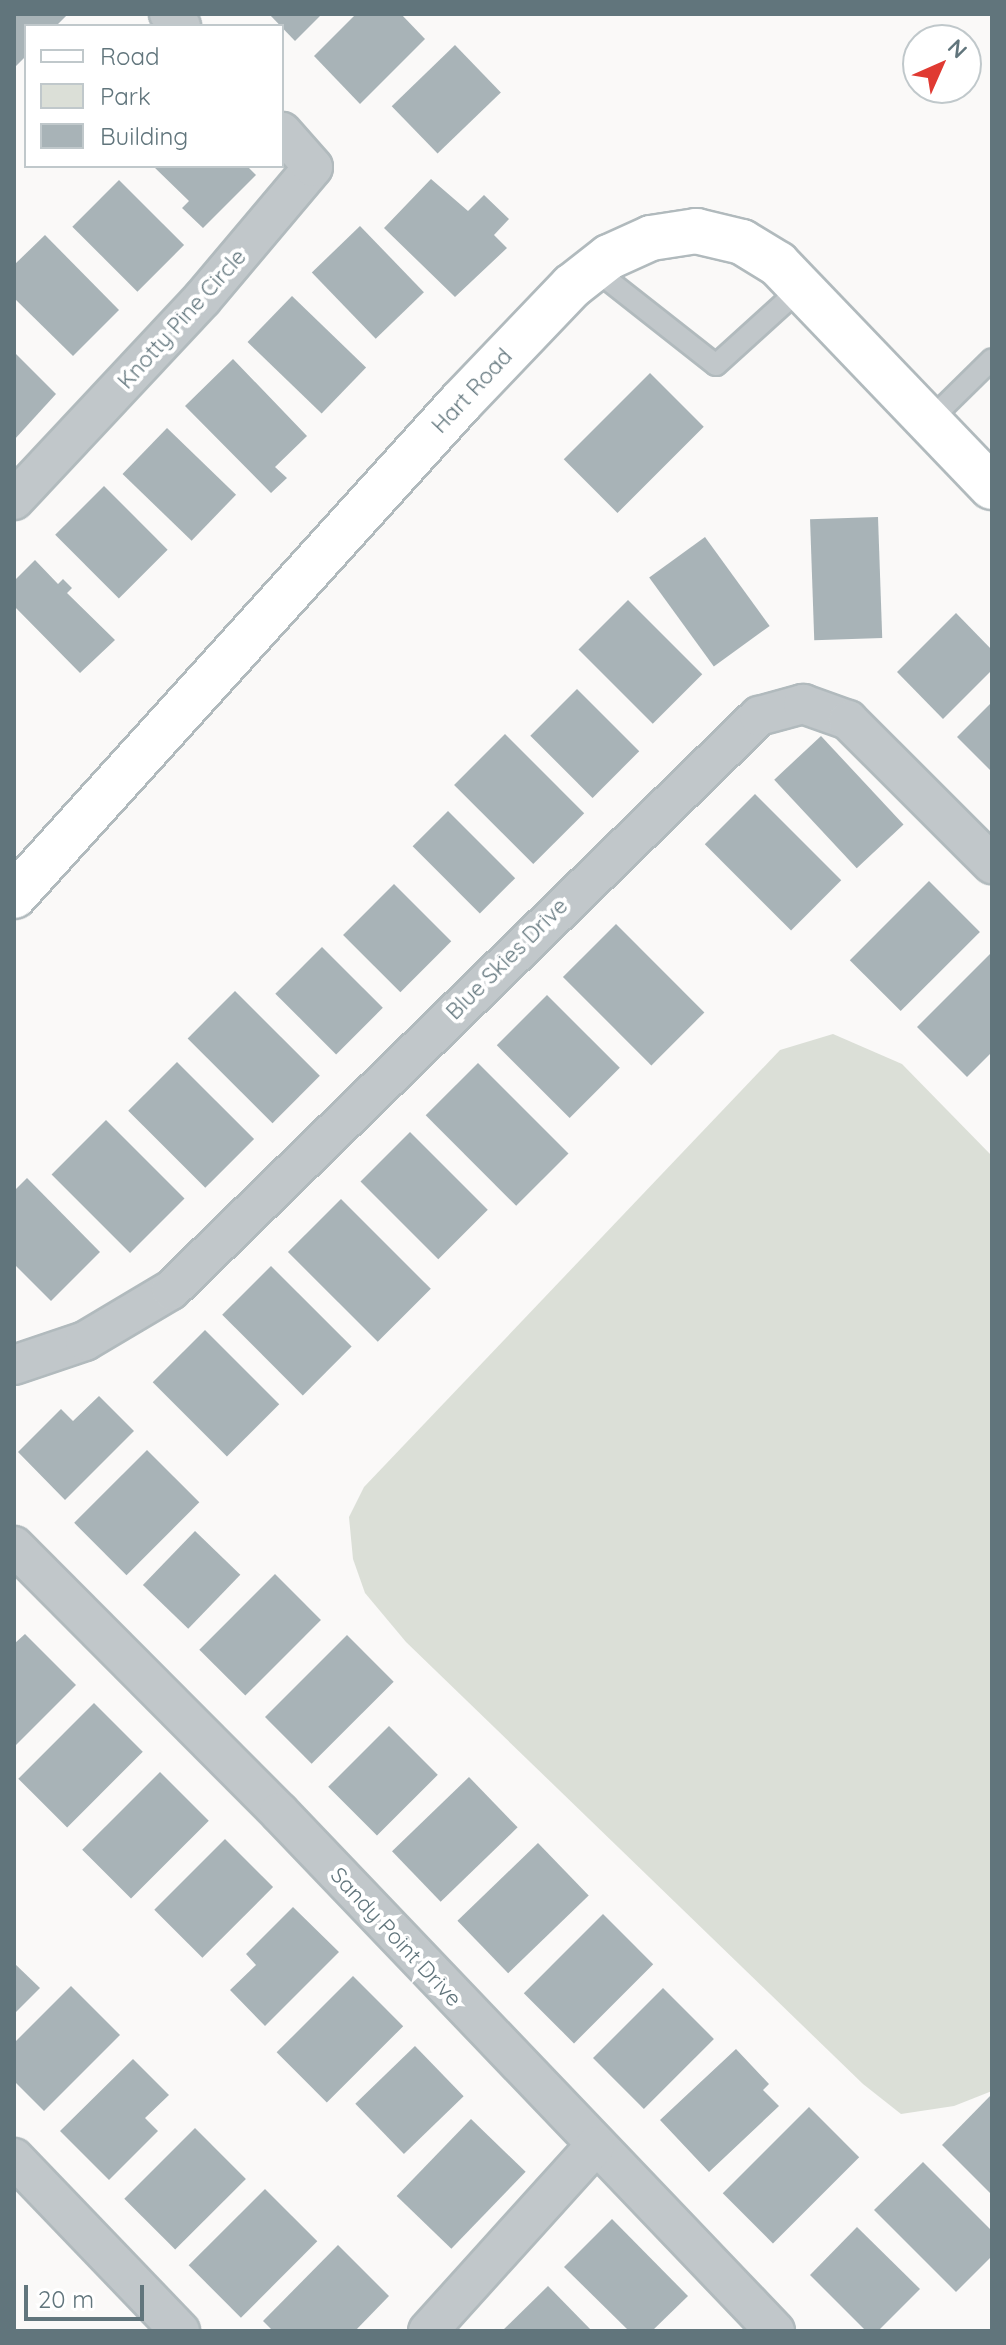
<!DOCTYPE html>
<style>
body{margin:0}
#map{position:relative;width:1006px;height:2345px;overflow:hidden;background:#faf9f8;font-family:Quicksand,sans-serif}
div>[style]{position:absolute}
.green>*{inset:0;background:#dbdfd7}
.building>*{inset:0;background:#a8b3b7;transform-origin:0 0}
.roads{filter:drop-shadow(2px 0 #b1babd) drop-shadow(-2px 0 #b1babd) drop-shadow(0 2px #b1babd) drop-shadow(0 -2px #b1babd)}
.lane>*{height:20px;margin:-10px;padding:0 10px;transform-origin:10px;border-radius:10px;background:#c1c7ca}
.street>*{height:38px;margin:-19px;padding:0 19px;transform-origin:19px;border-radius:19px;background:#c1c7ca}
.secondary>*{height:44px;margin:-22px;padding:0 22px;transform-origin:22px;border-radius:22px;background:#fff}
span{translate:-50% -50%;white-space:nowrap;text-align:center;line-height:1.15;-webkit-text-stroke:8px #fff;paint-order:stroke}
.street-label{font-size:22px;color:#61757c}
.frame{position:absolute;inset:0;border:16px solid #61757c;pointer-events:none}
.legend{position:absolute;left:24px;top:24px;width:260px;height:144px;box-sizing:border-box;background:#fff;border:2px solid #c0c8cb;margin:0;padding:10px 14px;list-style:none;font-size:24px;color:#61757c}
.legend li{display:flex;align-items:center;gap:16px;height:40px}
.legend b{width:40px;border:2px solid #c0c8cb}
.north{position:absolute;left:902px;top:24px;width:80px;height:80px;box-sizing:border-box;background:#fff;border:2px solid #c0c8cb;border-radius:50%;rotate:45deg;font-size:22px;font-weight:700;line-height:32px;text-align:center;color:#61757c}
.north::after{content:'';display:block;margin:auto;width:28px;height:36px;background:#e03a32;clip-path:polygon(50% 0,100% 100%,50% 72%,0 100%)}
.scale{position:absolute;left:24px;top:2285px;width:120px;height:36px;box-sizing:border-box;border:4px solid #61757c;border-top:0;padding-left:10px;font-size:24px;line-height:28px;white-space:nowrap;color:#61757c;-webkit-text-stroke:6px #fff;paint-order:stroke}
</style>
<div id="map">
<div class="green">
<i style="clip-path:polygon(833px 1034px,902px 1064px,992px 1156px,992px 2091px,954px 2106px,901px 2114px,863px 2084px,406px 1642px,365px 1593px,353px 1559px,349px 1517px,364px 1487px,780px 1050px)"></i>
</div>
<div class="building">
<i style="clip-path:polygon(14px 14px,68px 14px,56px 26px,26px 26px,26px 56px,14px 68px)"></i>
<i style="clip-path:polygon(269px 14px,322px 14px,295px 41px)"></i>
<i style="clip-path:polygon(356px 14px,401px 14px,425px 39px,360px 104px,314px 56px)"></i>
<i style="left:455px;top:45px;width:66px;height:88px;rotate:46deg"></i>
<i style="clip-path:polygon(153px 166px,247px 166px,256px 175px,203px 228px,182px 208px,189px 201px)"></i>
<i style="clip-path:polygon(431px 179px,468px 211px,484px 195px,509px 219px,494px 235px,507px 248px,455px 297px,384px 228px)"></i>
<i style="left:119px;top:180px;width:92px;height:66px;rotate:45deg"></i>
<i style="left:360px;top:226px;width:92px;height:67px;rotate:46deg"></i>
<i style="clip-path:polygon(45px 235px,119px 310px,73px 356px,14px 298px,14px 265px)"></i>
<i style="left:292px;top:296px;width:103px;height:64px;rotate:44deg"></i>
<i style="clip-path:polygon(14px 352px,56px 394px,14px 440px)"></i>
<i style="clip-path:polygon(233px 359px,307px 436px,275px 467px,287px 478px,271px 493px,185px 406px)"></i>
<i style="left:650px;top:373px;width:76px;height:122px;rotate:45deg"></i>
<i style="left:167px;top:428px;width:96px;height:64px;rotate:44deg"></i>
<i style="left:104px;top:486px;width:90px;height:69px;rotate:45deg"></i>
<i style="left:878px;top:517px;width:121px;height:68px;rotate:88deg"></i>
<i style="left:705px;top:537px;width:110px;height:69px;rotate:54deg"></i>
<i style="clip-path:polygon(35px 560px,58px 584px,63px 579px,72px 588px,67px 593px,115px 640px,80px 673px,14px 606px,14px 581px)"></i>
<i style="left:628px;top:600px;width:105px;height:70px;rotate:45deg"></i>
<i style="clip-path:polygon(956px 613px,992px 650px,992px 670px,943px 719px,897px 672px)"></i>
<i style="left:577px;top:689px;width:88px;height:66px;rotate:45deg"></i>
<i style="clip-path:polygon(992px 702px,992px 772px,957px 737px)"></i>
<i style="left:505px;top:734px;width:112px;height:72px;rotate:45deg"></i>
<i style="left:821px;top:736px;width:121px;height:64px;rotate:47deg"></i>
<i style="left:755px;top:794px;width:122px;height:71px;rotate:45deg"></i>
<i style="left:448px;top:811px;width:95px;height:50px;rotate:45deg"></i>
<i style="left:929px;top:881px;width:72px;height:112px;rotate:45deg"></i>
<i style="left:394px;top:884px;width:81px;height:72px;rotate:45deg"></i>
<i style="left:616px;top:924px;width:125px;height:75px;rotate:45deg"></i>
<i style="left:322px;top:947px;width:86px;height:66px;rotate:45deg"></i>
<i style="clip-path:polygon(992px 952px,992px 1052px,967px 1077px,917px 1027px)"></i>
<i style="left:235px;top:991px;width:120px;height:67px;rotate:45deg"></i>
<i style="left:547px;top:995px;width:103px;height:71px;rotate:45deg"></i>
<i style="left:177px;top:1062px;width:109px;height:69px;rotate:45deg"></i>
<i style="left:478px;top:1063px;width:128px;height:74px;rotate:45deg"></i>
<i style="left:106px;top:1120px;width:111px;height:77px;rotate:45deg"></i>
<i style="left:410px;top:1132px;width:110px;height:70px;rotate:45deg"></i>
<i style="clip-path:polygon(27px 1178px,100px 1252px,51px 1301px,14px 1264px,14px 1191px)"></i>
<i style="left:341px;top:1199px;width:127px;height:75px;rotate:45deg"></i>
<i style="left:271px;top:1266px;width:114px;height:69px;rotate:45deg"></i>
<i style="left:205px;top:1330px;width:105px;height:74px;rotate:45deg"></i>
<i style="clip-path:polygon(99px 1396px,134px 1431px,65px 1500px,18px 1452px,61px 1409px,73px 1421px)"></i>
<i style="left:147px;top:1450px;width:74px;height:103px;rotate:45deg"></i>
<i style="left:195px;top:1531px;width:63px;height:75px;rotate:44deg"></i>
<i style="left:275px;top:1574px;width:65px;height:107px;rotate:45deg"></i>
<i style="clip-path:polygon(25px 1634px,76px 1685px,14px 1747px,14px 1644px)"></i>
<i style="left:347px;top:1635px;width:66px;height:116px;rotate:45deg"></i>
<i style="left:94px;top:1703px;width:69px;height:107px;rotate:45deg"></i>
<i style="left:389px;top:1726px;width:69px;height:86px;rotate:45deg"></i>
<i style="left:160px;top:1772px;width:69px;height:110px;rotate:45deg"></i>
<i style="left:469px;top:1777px;width:70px;height:107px;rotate:46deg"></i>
<i style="left:225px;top:1839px;width:68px;height:100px;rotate:45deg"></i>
<i style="left:538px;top:1843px;width:73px;height:112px;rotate:46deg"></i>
<i style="clip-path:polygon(293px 1907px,339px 1952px,265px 2026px,230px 1990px,256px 1965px,246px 1954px)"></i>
<i style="left:603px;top:1914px;width:71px;height:112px;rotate:45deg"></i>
<i style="clip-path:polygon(14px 1963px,40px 1988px,14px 2014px)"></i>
<i style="left:353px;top:1976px;width:71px;height:108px;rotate:45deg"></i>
<i style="clip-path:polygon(71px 1986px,120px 2035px,44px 2111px,14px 2081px,14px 2043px)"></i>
<i style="left:663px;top:1988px;width:72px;height:99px;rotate:45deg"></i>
<i style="left:415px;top:2046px;width:70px;height:83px;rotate:46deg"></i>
<i style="clip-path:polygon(736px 2049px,769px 2084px,763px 2090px,779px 2106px,709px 2172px,660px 2120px)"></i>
<i style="clip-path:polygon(133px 2059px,169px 2095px,145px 2118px,158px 2131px,109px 2180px,60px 2131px)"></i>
<i style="clip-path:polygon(992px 2094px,992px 2195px,942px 2145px)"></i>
<i style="left:809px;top:2107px;width:71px;height:122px;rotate:45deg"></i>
<i style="left:471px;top:2119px;width:76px;height:107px;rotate:44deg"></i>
<i style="left:195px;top:2128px;width:72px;height:100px;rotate:45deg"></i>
<i style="clip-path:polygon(923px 2162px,992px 2231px,992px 2256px,956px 2292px,874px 2210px)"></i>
<i style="left:265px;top:2189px;width:74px;height:108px;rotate:45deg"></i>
<i style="clip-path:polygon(612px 2219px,688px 2296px,652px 2331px,629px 2331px,564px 2267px)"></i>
<i style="clip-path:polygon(857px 2227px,920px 2289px,878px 2331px,866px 2331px,810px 2275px)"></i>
<i style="clip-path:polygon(338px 2245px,389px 2296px,355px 2331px,273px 2331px,263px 2321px)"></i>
<i style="clip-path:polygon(548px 2286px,592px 2331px,502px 2331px)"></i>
</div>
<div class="roads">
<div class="lane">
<i style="left:594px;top:269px;width:155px;rotate:38.2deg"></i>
<i style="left:716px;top:365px;width:115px;rotate:-42.2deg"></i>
<i style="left:929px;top:421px;width:88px;rotate:-44.5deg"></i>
</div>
<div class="street">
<i style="left:169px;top:14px;width:17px;rotate:45deg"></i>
<i style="left:14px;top:500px;width:275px;rotate:-46.9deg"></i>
<i style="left:202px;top:299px;width:172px;rotate:-49.9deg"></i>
<i style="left:313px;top:167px;width:47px;rotate:-131.5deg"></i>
<i style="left:14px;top:1365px;width:75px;rotate:-18.7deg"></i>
<i style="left:85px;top:1341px;width:100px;rotate:-30.7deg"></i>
<i style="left:171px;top:1290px;width:822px;rotate:-44.31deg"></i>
<i style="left:759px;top:716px;width:46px;rotate:-15.3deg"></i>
<i style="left:803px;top:704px;width:48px;rotate:19.6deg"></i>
<i style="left:848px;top:720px;width:204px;rotate:45deg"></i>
<i style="left:14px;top:1546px;width:375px;rotate:45.1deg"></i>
<i style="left:279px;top:1812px;width:718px;rotate:46.3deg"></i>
<i style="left:14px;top:2158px;width:240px;rotate:46.2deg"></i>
<i style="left:428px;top:2331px;width:249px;rotate:-47.9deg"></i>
</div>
<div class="secondary">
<i style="left:14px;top:896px;width:666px;rotate:-47.86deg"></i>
<i style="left:461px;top:402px;width:161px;rotate:-46.3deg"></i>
<i style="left:572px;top:286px;width:47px;rotate:-38.1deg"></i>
<i style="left:609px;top:257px;width:46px;rotate:-24.3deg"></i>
<i style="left:651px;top:238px;width:46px;rotate:-8.8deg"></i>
<i style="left:696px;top:231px;width:47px;rotate:13.4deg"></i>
<i style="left:742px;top:242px;width:42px;rotate:31.4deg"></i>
<i style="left:778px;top:264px;width:309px;rotate:46.2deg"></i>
</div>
</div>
<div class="street-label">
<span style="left:182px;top:319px;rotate:-48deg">Knotty Pine Circle</span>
<span style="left:472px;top:391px;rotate:-47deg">Hart Road</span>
<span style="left:507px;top:959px;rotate:-45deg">Blue Skies Drive</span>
<span style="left:396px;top:1937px;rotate:47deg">Sandy Point Drive</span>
</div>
<div class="frame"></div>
<ul class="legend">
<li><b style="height:10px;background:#fff"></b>Road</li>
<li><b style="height:22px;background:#dbdfd7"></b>Park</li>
<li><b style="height:22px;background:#a8b3b7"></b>Building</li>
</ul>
<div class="north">N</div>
<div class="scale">20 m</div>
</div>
